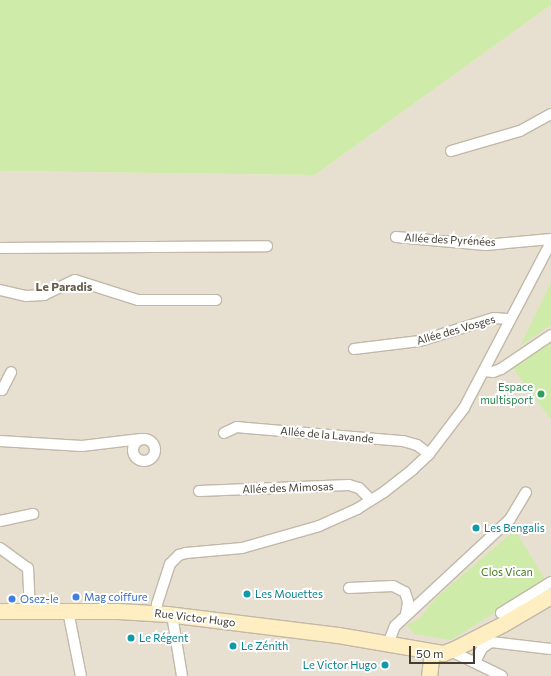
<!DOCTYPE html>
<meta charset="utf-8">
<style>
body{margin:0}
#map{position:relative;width:551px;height:676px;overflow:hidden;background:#f3eee3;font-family:Commissioner,sans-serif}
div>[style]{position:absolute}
.residential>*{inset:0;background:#e7e0d1}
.green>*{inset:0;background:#cfeba9}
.roads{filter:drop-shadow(1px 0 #c2b8a8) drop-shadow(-1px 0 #c2b8a8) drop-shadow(0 1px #c2b8a8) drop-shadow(0 -1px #c2b8a8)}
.street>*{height:10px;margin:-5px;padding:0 5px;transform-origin:5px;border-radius:5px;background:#fff}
.street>.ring{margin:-5px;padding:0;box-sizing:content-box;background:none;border:10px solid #fff;border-radius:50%}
.secondary>*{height:15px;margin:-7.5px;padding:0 7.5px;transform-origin:7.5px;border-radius:7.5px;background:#ffeec1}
.dots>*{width:11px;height:11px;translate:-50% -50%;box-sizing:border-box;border:2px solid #fff;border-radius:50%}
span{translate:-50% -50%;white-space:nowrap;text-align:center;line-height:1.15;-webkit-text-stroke:4px #fff;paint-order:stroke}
.street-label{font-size:11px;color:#453e33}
.leisure-label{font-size:11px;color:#27864d}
.right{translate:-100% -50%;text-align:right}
.culture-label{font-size:11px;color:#0d838f}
.left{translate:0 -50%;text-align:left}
.park-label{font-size:11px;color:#467a23}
.shop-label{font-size:11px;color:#366cbe}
.neighbourhood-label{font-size:12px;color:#695b4a;font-weight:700}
.scale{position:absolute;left:409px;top:646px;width:66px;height:18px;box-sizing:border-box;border:2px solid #453e33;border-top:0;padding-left:5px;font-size:12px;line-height:14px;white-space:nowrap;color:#453e33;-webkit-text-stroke:3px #fff;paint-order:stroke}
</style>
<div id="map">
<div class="residential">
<i style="clip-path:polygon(551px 5px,551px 676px,0 676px,0 171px,315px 175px)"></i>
</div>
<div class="green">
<i style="clip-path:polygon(0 0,551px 0,551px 5px,315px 175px,0 171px)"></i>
<i style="clip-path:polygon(551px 282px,551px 325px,520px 346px)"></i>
<i style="clip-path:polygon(551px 343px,551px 420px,512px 367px)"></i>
<i style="clip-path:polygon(515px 530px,546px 581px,451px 640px,414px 634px,407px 625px,420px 618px,436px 598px)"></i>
</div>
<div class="roads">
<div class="street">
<i style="left:451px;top:151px;width:72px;rotate:-16.2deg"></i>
<i style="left:520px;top:131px;width:35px;rotate:-29deg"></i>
<i style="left:396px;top:237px;width:90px;rotate:5.1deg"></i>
<i style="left:486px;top:245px;width:65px;rotate:-5.3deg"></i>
<i style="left:0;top:248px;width:267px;rotate:-0.4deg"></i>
<i style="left:0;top:290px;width:27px;rotate:13deg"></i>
<i style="left:26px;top:296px;width:18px;rotate:-3deg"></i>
<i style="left:44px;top:295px;width:34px;rotate:-26deg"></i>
<i style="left:75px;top:280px;width:66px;rotate:17.6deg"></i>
<i style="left:138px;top:300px;width:78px"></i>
<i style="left:354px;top:349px;width:66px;rotate:-6.9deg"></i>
<i style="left:420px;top:341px;width:77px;rotate:-17.3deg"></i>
<i style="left:494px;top:318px;width:16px;rotate:4deg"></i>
<i style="left:484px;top:371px;width:9px;rotate:6deg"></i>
<i style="left:493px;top:372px;width:9px;rotate:-21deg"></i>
<i style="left:501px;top:369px;width:60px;rotate:-34.2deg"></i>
<i style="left:0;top:390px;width:2px"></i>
<i style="left:2px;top:390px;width:20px;rotate:-63deg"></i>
<i style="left:224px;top:433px;width:14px;rotate:-25deg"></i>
<i style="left:237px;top:427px;width:10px;rotate:6deg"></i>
<i style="left:247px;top:428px;width:157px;rotate:4.8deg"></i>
<i style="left:403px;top:441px;width:15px;rotate:16deg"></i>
<i style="left:417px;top:445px;width:15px;rotate:37deg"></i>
<i class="ring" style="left:133px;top:439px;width:12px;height:12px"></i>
<i style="left:0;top:441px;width:82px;rotate:3.5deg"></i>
<i style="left:82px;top:446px;width:59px;rotate:-6.8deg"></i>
<i style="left:199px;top:491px;width:150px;rotate:-2.3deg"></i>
<i style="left:349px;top:485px;width:10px;rotate:17deg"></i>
<i style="left:359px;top:488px;width:17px;rotate:45deg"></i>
<i style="left:0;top:521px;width:34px;rotate:-12deg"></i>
<i style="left:0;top:548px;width:34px;rotate:36deg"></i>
<i style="left:28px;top:568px;width:43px;rotate:87.3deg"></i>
<i style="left:349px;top:588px;width:44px;rotate:-2.6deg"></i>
<i style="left:393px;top:586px;width:13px;rotate:27deg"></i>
<i style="left:405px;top:592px;width:10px;rotate:73deg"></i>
<i style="left:408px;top:602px;width:13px;rotate:99deg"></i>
<i style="left:68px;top:611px;width:66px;rotate:78.7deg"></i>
<i style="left:501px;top:613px;width:59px;rotate:-31.8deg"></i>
<i style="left:156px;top:614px;width:10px;rotate:-84deg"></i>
<i style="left:157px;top:604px;width:42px;rotate:-72deg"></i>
<i style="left:170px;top:564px;width:13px;rotate:-45deg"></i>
<i style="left:179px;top:555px;width:7px;rotate:-16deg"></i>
<i style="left:186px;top:553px;width:56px;rotate:-5.1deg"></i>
<i style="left:242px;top:548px;width:80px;rotate:-15.9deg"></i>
<i style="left:319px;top:526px;width:42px;rotate:-24.1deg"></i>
<i style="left:357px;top:509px;width:32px;rotate:-32deg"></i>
<i style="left:384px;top:492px;width:37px;rotate:-38deg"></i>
<i style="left:413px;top:469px;width:22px;rotate:-43deg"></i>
<i style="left:429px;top:454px;width:58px;rotate:-52.7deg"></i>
<i style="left:464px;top:408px;width:187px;rotate:-62.3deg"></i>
<i style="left:172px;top:615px;width:62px;rotate:80.7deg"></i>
<i style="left:388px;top:644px;width:19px;rotate:-69deg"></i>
<i style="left:395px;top:626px;width:157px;rotate:-42.9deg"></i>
<i style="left:510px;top:519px;width:31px;rotate:-59deg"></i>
<i style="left:454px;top:649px;width:6px;rotate:59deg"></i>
<i style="left:457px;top:654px;width:50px;rotate:26.1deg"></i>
<i style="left:475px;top:662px;width:16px;rotate:-63deg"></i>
<i style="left:482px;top:648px;width:11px;rotate:-34deg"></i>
<i style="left:491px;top:642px;width:60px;rotate:6.7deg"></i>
</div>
<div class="secondary">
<i style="left:0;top:611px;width:118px"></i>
<i style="left:118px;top:611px;width:49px;rotate:3.5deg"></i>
<i style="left:167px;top:614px;width:172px;rotate:7deg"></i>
<i style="left:338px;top:635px;width:107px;rotate:9.7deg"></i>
<i style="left:443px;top:653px;width:12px;rotate:-20deg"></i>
<i style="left:454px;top:649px;width:55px;rotate:-27deg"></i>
<i style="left:503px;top:624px;width:56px;rotate:-30.3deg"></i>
<i style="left:429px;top:676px;width:24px;rotate:-83deg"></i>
</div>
</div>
<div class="dots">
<i style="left:541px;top:394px;background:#2e9e5b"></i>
<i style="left:476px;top:528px;background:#0f9aa8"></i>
<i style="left:247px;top:594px;background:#0f9aa8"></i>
<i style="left:76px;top:597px;background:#3f7fe0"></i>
<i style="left:12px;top:599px;background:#3f7fe0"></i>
<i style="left:131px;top:638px;background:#0f9aa8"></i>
<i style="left:233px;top:646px;background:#0f9aa8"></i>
<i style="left:385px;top:665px;background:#0f9aa8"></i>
</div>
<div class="street-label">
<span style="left:450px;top:240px;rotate:3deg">Allée des Pyrénées</span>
<span style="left:456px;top:330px;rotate:-16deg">Allée des Vosges</span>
<span style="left:327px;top:435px;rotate:5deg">Allée de la Lavande</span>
<span style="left:288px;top:488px;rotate:-2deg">Allée des Mimosas</span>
<span style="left:195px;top:618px;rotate:7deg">Rue Victor Hugo</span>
</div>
<div class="leisure-label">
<span class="right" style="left:533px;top:394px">Espace<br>multisport</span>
</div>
<div class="culture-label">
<span class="left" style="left:484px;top:528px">Les Bengalis</span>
<span class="left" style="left:255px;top:594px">Les Mouettes</span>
<span class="left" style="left:139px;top:638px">Le Régent</span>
<span class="left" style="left:241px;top:646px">Le Zénith</span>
<span class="right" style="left:377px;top:665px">Le Victor Hugo</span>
</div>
<div class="park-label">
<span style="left:507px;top:572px">Clos Vican</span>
</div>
<div class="shop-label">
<span class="left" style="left:84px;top:597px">Mag coiffure</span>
<span class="left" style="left:20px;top:599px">Osez-le</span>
</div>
<div class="neighbourhood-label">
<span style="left:64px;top:287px">Le Paradis</span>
</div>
<div class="scale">50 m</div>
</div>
